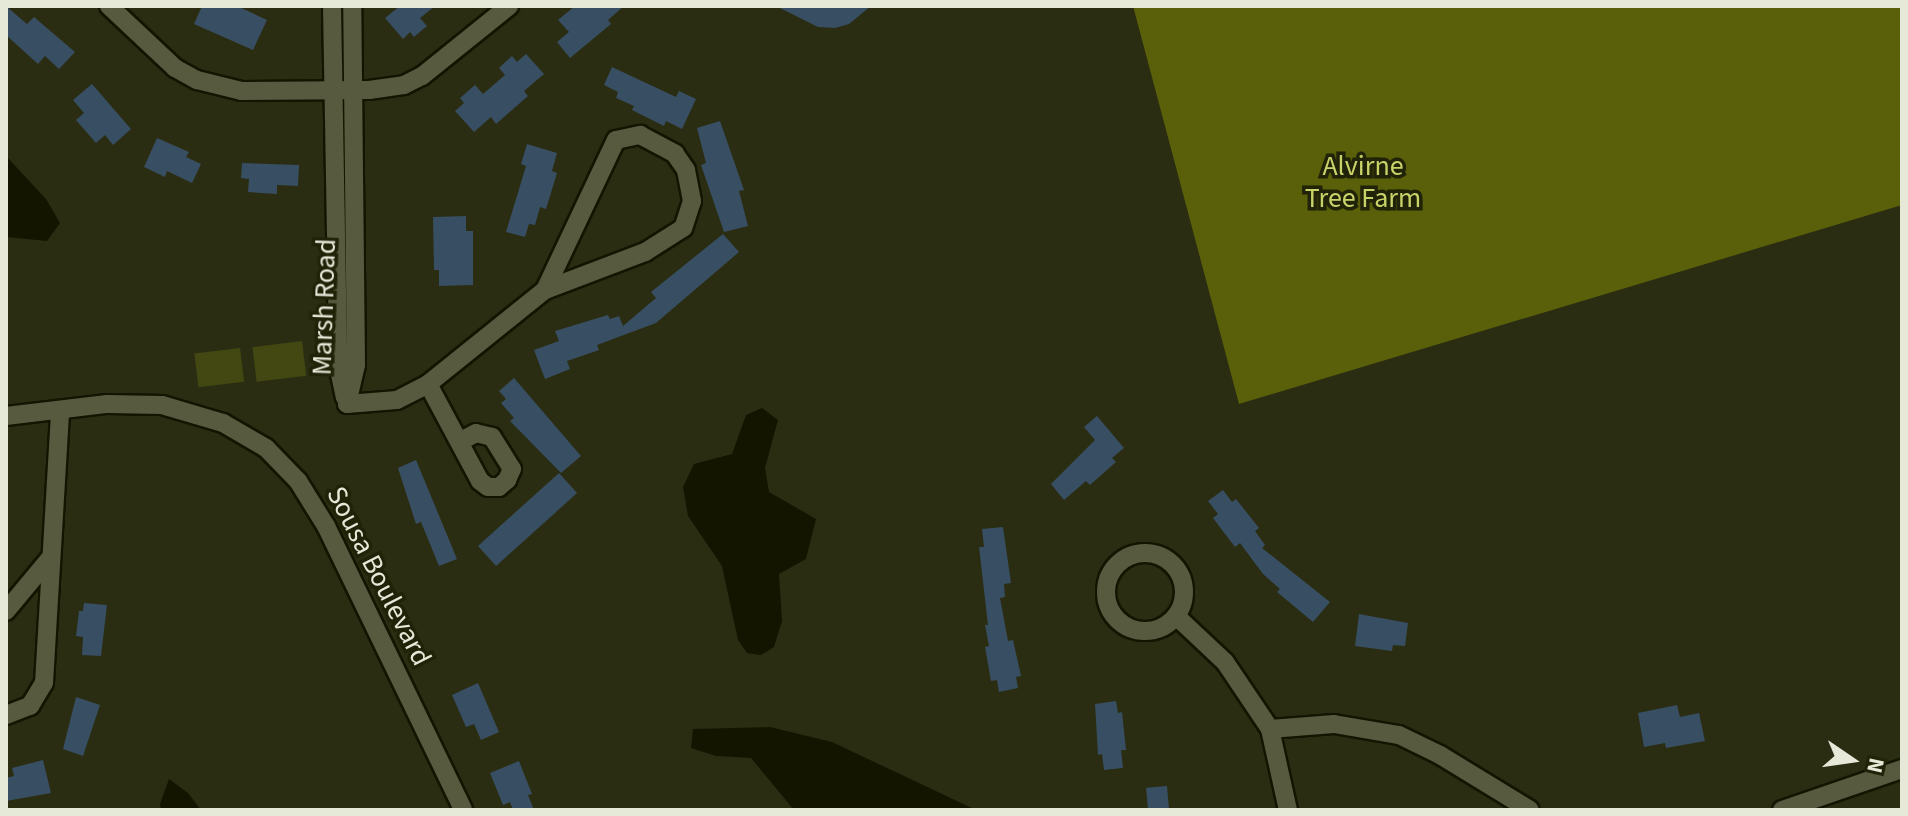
<!DOCTYPE html>
<style>
body{margin:0}
#map{position:relative;width:1908px;height:816px;overflow:hidden;background:#2b2d12;font-family:"Source Sans 3",sans-serif}
div>[style]{position:absolute}
.green>*{inset:0;background:#434712;transform-origin:0 0}
.forest>*{inset:0;background:#5a5f0a}
.water>*{inset:0;background:#131501}
.building>*{inset:0;background:#384e63;transform-origin:0 0}
.roads{filter:drop-shadow(2px 0 #131500) drop-shadow(-2px 0 #131500) drop-shadow(0 2px #131500) drop-shadow(0 -2px #131500)}
.street>*{height:18px;margin:-9px;padding:0 9px;transform-origin:9px;border-radius:9px;background:#575a3e}
.street>.ring{margin:-9px;padding:0;box-sizing:content-box;background:none;border:18px solid #575a3e;border-radius:50%}
span{translate:-50% -50%;white-space:nowrap;text-align:center;line-height:1.15;-webkit-text-stroke:7px #212308;paint-order:stroke}
.park-label{font-size:28px;color:#c8d269}
.street-label{font-size:28px;color:#e6e8d8}
.frame{position:absolute;inset:0;border:8px solid #e6e8d8;pointer-events:none}
.north{position:absolute;left:1812px;top:720px;width:80px;height:80px;-webkit-text-stroke:6px #212308;paint-order:stroke;rotate:103deg;font-size:22px;font-weight:700;line-height:32px;text-align:center;color:#e6e8d8}
.north::after{content:'';display:block;margin:auto;width:28px;height:36px;background:#e6e8d8;clip-path:polygon(50% 0,100% 100%,50% 72%,0 100%)}
</style>
<div id="map">
<div class="green">
<i style="left:302px;top:341px;width:35px;height:50px;rotate:83deg"></i>
<i style="left:240px;top:348px;width:34px;height:46px;rotate:83deg"></i>
</div>
<div class="forest">
<i style="clip-path:polygon(1133px 6px,1902px 6px,1902px 205px,1239px 404px)"></i>
</div>
<div class="water">
<i style="clip-path:polygon(6px 156px,46px 199px,60px 223px,47px 241px,6px 237px)"></i>
<i style="clip-path:polygon(762px 408px,778px 420px,765px 468px,769px 492px,816px 519px,806px 559px,779px 574px,782px 621px,774px 647px,761px 655px,747px 653px,738px 640px,722px 566px,688px 516px,683px 487px,694px 464px,732px 454px,746px 415px)"></i>
<i style="clip-path:polygon(770px 727px,832px 742px,976px 810px,794px 810px,751px 758px,716px 756px,691px 748px,693px 729px)"></i>
<i style="clip-path:polygon(169px 779px,188px 793px,201px 810px,161px 810px,160px 804px)"></i>
</div>
<div class="building">
<i style="clip-path:polygon(6px 6px,27px 24px,34px 17px,75px 52px,59px 69px,45px 56px,38px 64px,6px 35px)"></i>
<i style="clip-path:polygon(202px 6px,237px 6px,267px 20px,253px 50px,194px 24px)"></i>
<i style="clip-path:polygon(400px 6px,435px 6px,420px 18px,427px 26px,414px 37px,410px 32px,403px 39px,385px 18px)"></i>
<i style="clip-path:polygon(575px 6px,624px 6px,608px 20px,611px 24px,570px 58px,557px 42px,569px 32px,558px 20px)"></i>
<i style="clip-path:polygon(776px 6px,871px 6px,849px 24px,835px 28px,818px 27px)"></i>
<i style="clip-path:polygon(526px 54px,544px 74px,524px 91px,528px 96px,496px 124px,491px 117px,474px 132px,455px 111px,464px 103px,460px 98px,475px 85px,483px 94px,505px 75px,499px 68px,512px 56px,517px 62px)"></i>
<i style="clip-path:polygon(612px 67px,676px 97px,679px 91px,696px 99px,682px 129px,666px 121px,664px 126px,632px 110px,634px 106px,616px 98px,618px 92px,604px 85px)"></i>
<i style="clip-path:polygon(92px 84px,131px 129px,113px 145px,105px 135px,96px 143px,76px 120px,84px 113px,73px 100px)"></i>
<i style="clip-path:polygon(720px 121px,744px 190px,739px 191px,748px 226px,724px 232px,701px 165px,706px 163px,697px 128px)"></i>
<i style="clip-path:polygon(157px 138px,189px 152px,186px 157px,201px 164px,192px 183px,167px 171px,165px 177px,144px 167px)"></i>
<i style="clip-path:polygon(527px 144px,557px 153px,552px 171px,557px 173px,546px 209px,540px 207px,535px 225px,529px 224px,525px 237px,506px 232px,526px 166px,521px 164px)"></i>
<i style="clip-path:polygon(242px 163px,299px 165px,298px 186px,277px 185px,277px 194px,248px 192px,249px 179px,241px 178px)"></i>
<i style="clip-path:polygon(466px 216px,466px 231px,473px 231px,473px 285px,439px 286px,439px 270px,434px 270px,433px 217px)"></i>
<i style="clip-path:polygon(723px 234px,739px 252px,656px 323px,597px 345px,599px 350px,567px 361px,570px 369px,545px 379px,534px 350px,559px 341px,555px 331px,608px 315px,610px 319px,619px 316px,623px 326px,656px 298px,651px 292px)"></i>
<i style="clip-path:polygon(514px 378px,581px 456px,561px 473px,510px 421px,514px 418px,501px 403px,506px 399px,499px 391px)"></i>
<i style="clip-path:polygon(1097px 416px,1124px 448px,1112px 458px,1116px 462px,1090px 485px,1086px 481px,1064px 500px,1051px 484px,1095px 440px,1084px 427px)"></i>
<i style="clip-path:polygon(416px 460px,457px 559px,439px 566px,421px 522px,416px 524px,398px 468px)"></i>
<i style="left:559px;top:473px;width:27px;height:109px;rotate:48deg"></i>
<i style="clip-path:polygon(1223px 490px,1232px 502px,1236px 499px,1259px 528px,1255px 531px,1265px 545px,1262px 548px,1330px 602px,1313px 622px,1277px 592px,1280px 589px,1263px 574px,1240px 543px,1235px 547px,1213px 518px,1218px 514px,1208px 501px)"></i>
<i style="clip-path:polygon(1003px 527px,1011px 583px,1004px 584px,1005px 597px,1000px 598px,1008px 641px,1013px 640px,1021px 676px,1016px 677px,1018px 688px,999px 692px,997px 680px,991px 681px,985px 647px,989px 646px,985px 625px,988px 625px,979px 547px,984px 547px,982px 529px)"></i>
<i style="clip-path:polygon(84px 603px,107px 605px,101px 656px,82px 655px,83px 637px,76px 636px,79px 611px,83px 611px)"></i>
<i style="clip-path:polygon(1359px 614px,1408px 623px,1405px 646px,1393px 645px,1392px 651px,1355px 646px)"></i>
<i style="clip-path:polygon(478px 683px,499px 732px,481px 740px,474px 724px,466px 727px,452px 695px)"></i>
<i style="clip-path:polygon(76px 697px,100px 705px,83px 756px,63px 749px)"></i>
<i style="clip-path:polygon(1116px 701px,1118px 713px,1122px 712px,1126px 750px,1121px 750px,1123px 768px,1104px 770px,1102px 754px,1098px 755px,1095px 704px)"></i>
<i style="clip-path:polygon(1677px 705px,1680px 717px,1699px 713px,1705px 741px,1666px 748px,1665px 743px,1644px 747px,1638px 713px)"></i>
<i style="clip-path:polygon(43px 760px,51px 793px,6px 801px,6px 778px,14px 776px,12px 768px)"></i>
<i style="clip-path:polygon(519px 761px,532px 794px,528px 795px,534px 810px,513px 810px,510px 802px,503px 805px,490px 773px)"></i>
<i style="left:1167px;top:786px;width:24px;height:21px;rotate:85deg"></i>
</div>
<div class="roads">
<div class="street">
<i style="left:109px;top:6px;width:91px;rotate:43.2deg"></i>
<i style="left:175px;top:68px;width:25px;rotate:29deg"></i>
<i style="left:197px;top:80px;width:46px;rotate:13.7deg"></i>
<i style="left:242px;top:91px;width:127px;rotate:-0.5deg"></i>
<i style="left:369px;top:90px;width:35px;rotate:-8deg"></i>
<i style="left:404px;top:85px;width:20px;rotate:-27deg"></i>
<i style="left:422px;top:76px;width:112px;rotate:-38.8deg"></i>
<i style="left:332px;top:6px;width:359px;rotate:89deg"></i>
<i style="left:338px;top:365px;width:33px;rotate:78deg"></i>
<i style="left:428px;top:384px;width:110px;rotate:61.8deg"></i>
<i style="left:480px;top:481px;width:10px;rotate:37deg"></i>
<i style="left:488px;top:487px;width:11px"></i>
<i style="left:499px;top:487px;width:11px;rotate:-41deg"></i>
<i style="left:507px;top:480px;width:12px;rotate:-66deg"></i>
<i style="left:512px;top:469px;width:38px;rotate:-122deg"></i>
<i style="left:492px;top:437px;width:16px;rotate:-166deg"></i>
<i style="left:476px;top:433px;width:17px;rotate:152deg"></i>
<i style="left:347px;top:404px;width:50px;rotate:-4.6deg"></i>
<i style="left:397px;top:400px;width:35px;rotate:-27deg"></i>
<i style="left:428px;top:384px;width:150px;rotate:-38.8deg"></i>
<i style="left:545px;top:290px;width:166px;rotate:-64.7deg"></i>
<i style="left:616px;top:140px;width:25px;rotate:-12deg"></i>
<i style="left:640px;top:135px;width:40px;rotate:28deg"></i>
<i style="left:675px;top:154px;width:19px;rotate:55deg"></i>
<i style="left:686px;top:170px;width:32px;rotate:79deg"></i>
<i style="left:692px;top:201px;width:28px;rotate:108deg"></i>
<i style="left:683px;top:228px;width:45px;rotate:147.7deg"></i>
<i style="left:645px;top:252px;width:107px;rotate:159.2deg"></i>
<i style="left:347px;top:404px;width:40px;rotate:-77deg"></i>
<i style="left:356px;top:365px;width:359px;rotate:-90.6deg"></i>
<i style="left:6px;top:416px;width:102px;rotate:-6.8deg"></i>
<i style="left:107px;top:404px;width:55px;rotate:1deg"></i>
<i style="left:162px;top:405px;width:64px;rotate:16.4deg"></i>
<i style="left:223px;top:423px;width:50px;rotate:30.2deg"></i>
<i style="left:266px;top:448px;width:46px;rotate:45.9deg"></i>
<i style="left:298px;top:481px;width:53px;rotate:58.1deg"></i>
<i style="left:326px;top:526px;width:315px;rotate:64.2deg"></i>
<i class="ring" style="left:1106px;top:553px;width:60px;height:60px"></i>
<i style="left:6px;top:611px;width:70px;rotate:-50.2deg"></i>
<i style="left:1176px;top:616px;width:67px;rotate:43.2deg"></i>
<i style="left:1225px;top:662px;width:81px;rotate:56.1deg"></i>
<i style="left:1270px;top:729px;width:83px;rotate:77.5deg"></i>
<i style="left:6px;top:715px;width:26px;rotate:-21deg"></i>
<i style="left:30px;top:706px;width:27px;rotate:-59deg"></i>
<i style="left:44px;top:683px;width:273px;rotate:-86.6deg"></i>
<i style="left:1270px;top:729px;width:64px;rotate:-4.5deg"></i>
<i style="left:1334px;top:724px;width:66px;rotate:9.6deg"></i>
<i style="left:1399px;top:735px;width:46px;rotate:26deg"></i>
<i style="left:1440px;top:755px;width:105px;rotate:31.4deg"></i>
<i style="left:1782px;top:810px;width:127px;rotate:-18.9deg"></i>
</div>
</div>
<div class="park-label">
<span style="left:1363px;top:182px">Alvirne<br>Tree Farm</span>
</div>
<div class="street-label">
<span style="left:324px;top:307px;rotate:-88deg">Marsh Road</span>
<span style="left:379px;top:576px;rotate:63deg">Sousa Boulevard</span>
</div>
<div class="frame"></div>
<div class="north">N</div>
</div>
